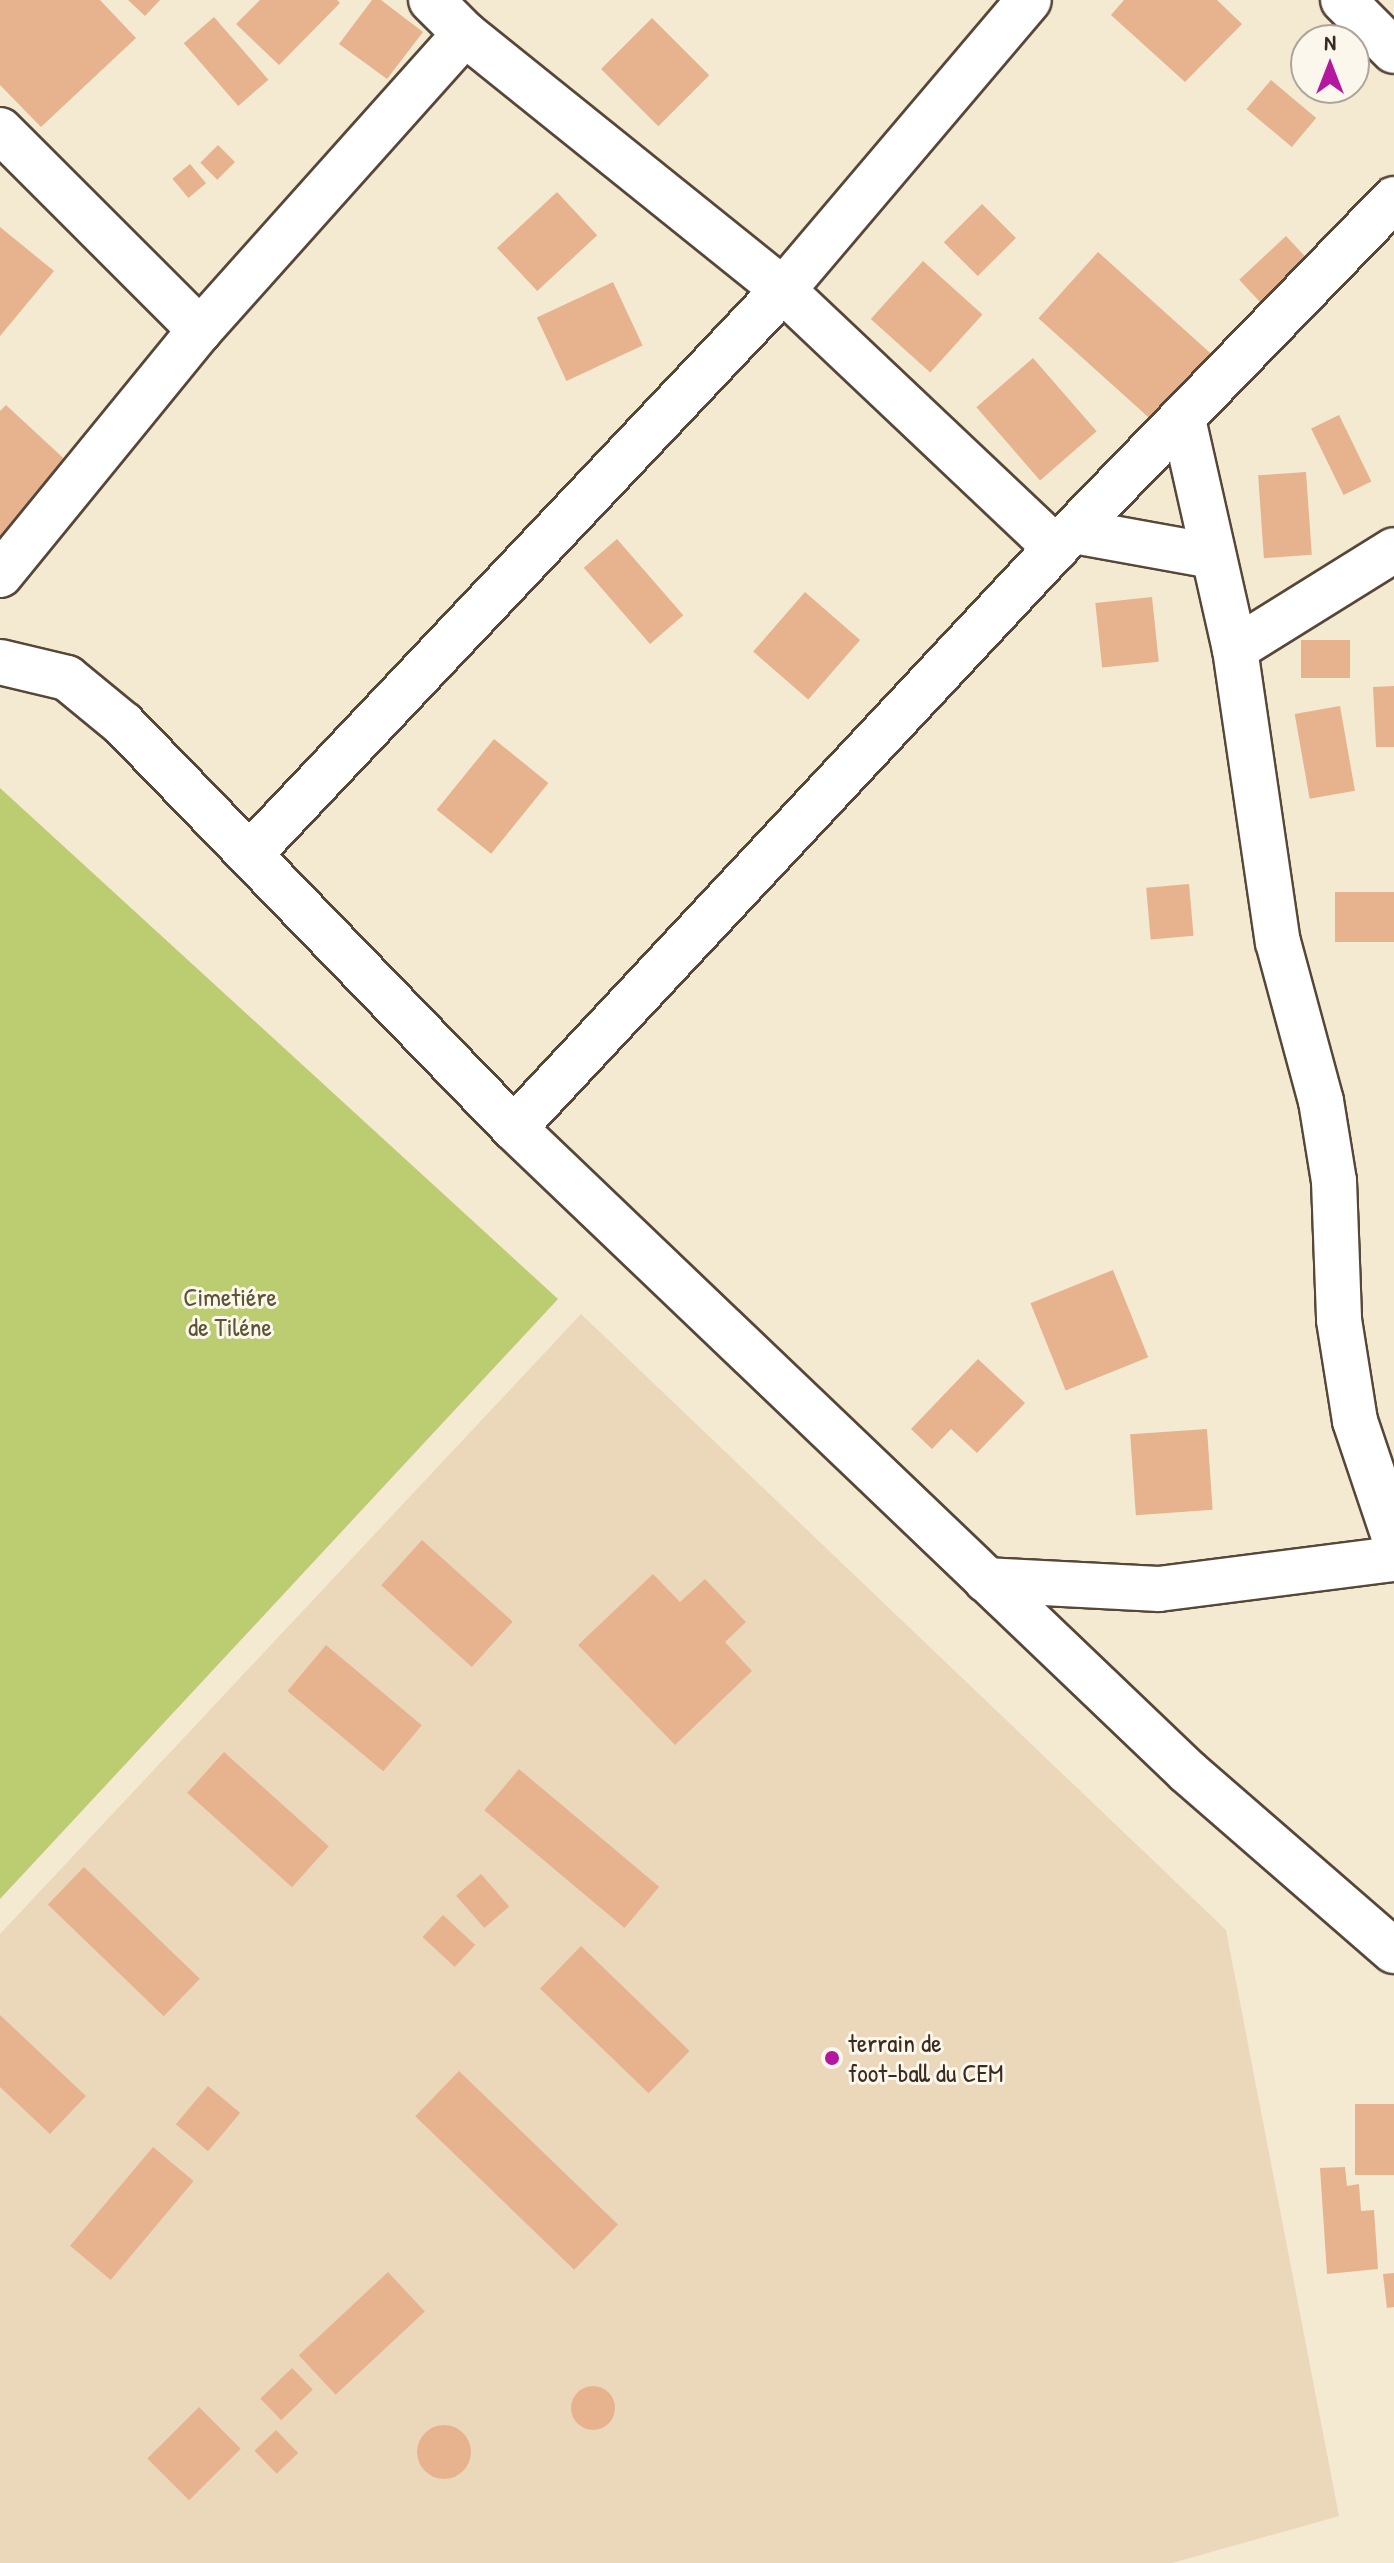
<!DOCTYPE html>
<meta charset="utf-8">
<style>
body{margin:0}
#map{position:relative;width:1394px;height:2563px;overflow:hidden;background:#f4e9d1;font-family:"Patrick Hand",sans-serif}
div>[style]{position:absolute}
.built>*{inset:0;background:#ebd8ba}
.green>*{inset:0;background:#bbcd70}
.building>*{inset:0;background:#e7b38f;transform-origin:0 0}
.round{border-radius:50%}
.roads{filter:drop-shadow(2px 0 #574739) drop-shadow(-2px 0 #574739) drop-shadow(0 2px #574739) drop-shadow(0 -2px #574739)}
.minor>*{height:44px;margin:-22px;padding:0 22px;transform-origin:22px;border-radius:22px;background:#fff}
.dots>*{width:22px;height:22px;translate:-50% -50%;box-sizing:border-box;border:4px solid #fbf7ec;border-radius:50%}
span{translate:-50% -50%;white-space:nowrap;text-align:center;line-height:1.15;-webkit-text-stroke:6px #fbf7ec;paint-order:stroke}
.park-label{font-size:26px;color:#5b5332}
.poi-label{font-size:26px;color:#3b2a1e}
.left{translate:0 -50%;text-align:left}
.north{position:absolute;left:1290px;top:24px;width:80px;height:80px;box-sizing:border-box;background:#fbf7ec;border:2px solid #aea59a;border-radius:50%;rotate:0deg;font-size:22px;font-weight:700;line-height:32px;text-align:center;color:#3b2a1e}
.north::after{content:'';display:block;margin:auto;width:28px;height:36px;background:#b5179e;clip-path:polygon(50% 0,100% 100%,50% 72%,0 100%)}
</style>
<div id="map">
<div class="built">
<i style="clip-path:polygon(581px 1314px,1226px 1930px,1339px 2516px,1172px 2563px,0 2563px,0 1934px)"></i>
</div>
<div class="green">
<i style="clip-path:polygon(0 788px,558px 1299px,0 1899px)"></i>
</div>
<div class="building">
<i style="clip-path:polygon(0 0,100px 0,136px 38px,41px 127px,0 85px)"></i>
<i style="clip-path:polygon(128px 0,160px 0,145px 16px)"></i>
<i style="clip-path:polygon(260px 0,337px 0,340px 3px,279px 65px,236px 24px)"></i>
<i style="clip-path:polygon(372px 0,381px 0,423px 32px,387px 79px,339px 44px)"></i>
<i style="clip-path:polygon(1124px 0,1217px 0,1242px 24px,1185px 82px,1111px 15px)"></i>
<i style="left:214px;top:17px;width:83px;height:40px;rotate:49deg"></i>
<i style="left:652px;top:18px;width:81px;height:72px;rotate:45deg"></i>
<i style="left:1271px;top:80px;width:59px;height:38px;rotate:40deg"></i>
<i style="left:218px;top:145px;width:24px;height:25px;rotate:45deg"></i>
<i style="left:190px;top:164px;width:25px;height:23px;rotate:50deg"></i>
<i style="left:557px;top:192px;width:59px;height:82px;rotate:47deg"></i>
<i style="left:982px;top:204px;width:48px;height:54px;rotate:45deg"></i>
<i style="clip-path:polygon(0 227px,54px 271px,0 336px)"></i>
<i style="left:1286px;top:236px;width:37px;height:64px;rotate:47deg"></i>
<i style="left:1098px;top:252px;width:157px;height:89px;rotate:42deg"></i>
<i style="left:923px;top:261px;width:80px;height:78px;rotate:42deg"></i>
<i style="left:613px;top:282px;width:70px;height:84px;rotate:65deg"></i>
<i style="left:1033px;top:358px;width:97px;height:75px;rotate:49deg"></i>
<i style="clip-path:polygon(6px 405px,73px 467px,0 546px,0 411px)"></i>
<i style="left:1339px;top:415px;width:74px;height:31px;rotate:64deg"></i>
<i style="left:1306px;top:472px;width:83px;height:48px;rotate:86deg"></i>
<i style="left:617px;top:539px;width:101px;height:44px;rotate:49deg"></i>
<i style="left:805px;top:592px;width:73px;height:79px;rotate:41deg"></i>
<i style="left:1152px;top:597px;width:65px;height:57px;rotate:84deg"></i>
<i style="left:1301px;top:640px;width:49px;height:38px"></i>
<i style="clip-path:polygon(1394px 686px,1394px 747px,1376px 747px,1373px 687px)"></i>
<i style="left:1340px;top:706px;width:86px;height:46px;rotate:80deg"></i>
<i style="left:494px;top:739px;width:70px;height:91px;rotate:39deg"></i>
<i style="left:1189px;top:884px;width:52px;height:43px;rotate:85deg"></i>
<i style="left:1394px;top:892px;width:50px;height:59px;rotate:90deg"></i>
<i style="left:1113px;top:1270px;width:94px;height:89px;rotate:68deg"></i>
<i style="clip-path:polygon(978px 1359px,1025px 1403px,977px 1453px,951px 1429px,932px 1449px,911px 1429px)"></i>
<i style="left:1207px;top:1429px;width:81px;height:77px;rotate:86deg"></i>
<i style="left:422px;top:1540px;width:122px;height:61px;rotate:42deg"></i>
<i style="clip-path:polygon(653px 1574px,680px 1602px,705px 1579px,746px 1622px,725px 1642px,752px 1671px,675px 1745px,578px 1645px)"></i>
<i style="left:326px;top:1645px;width:125px;height:60px;rotate:40deg"></i>
<i style="left:224px;top:1752px;width:141px;height:55px;rotate:42deg"></i>
<i style="left:519px;top:1769px;width:183px;height:54px;rotate:40deg"></i>
<i style="left:84px;top:1867px;width:161px;height:52px;rotate:44deg"></i>
<i style="left:481px;top:1874px;width:43px;height:33px;rotate:49deg"></i>
<i style="left:443px;top:1915px;width:44px;height:30px;rotate:43deg"></i>
<i style="left:581px;top:1946px;width:151px;height:59px;rotate:44deg"></i>
<i style="clip-path:polygon(0 2015px,86px 2096px,50px 2134px,0 2087px)"></i>
<i style="left:459px;top:2071px;width:221px;height:63px;rotate:44deg"></i>
<i style="left:208px;top:2086px;width:42px;height:50px;rotate:40deg"></i>
<i style="left:1394px;top:2104px;width:71px;height:39px;rotate:90deg"></i>
<i style="left:153px;top:2147px;width:53px;height:129px;rotate:40deg"></i>
<i style="clip-path:polygon(1345px 2167px,1347px 2186px,1359px 2184px,1361px 2211px,1374px 2210px,1378px 2269px,1327px 2274px,1320px 2168px)"></i>
<i style="left:388px;top:2272px;width:54px;height:122px;rotate:47deg"></i>
<i style="clip-path:polygon(1394px 2273px,1394px 2307px,1387px 2308px,1383px 2274px)"></i>
<i style="left:292px;top:2368px;width:30px;height:44px;rotate:46deg"></i>
<i class="round" style="left:571px;top:2386px;width:44px;height:44px"></i>
<i style="left:199px;top:2407px;width:59px;height:73px;rotate:45deg"></i>
<i class="round" style="left:417px;top:2425px;width:54px;height:54px"></i>
<i style="left:276px;top:2430px;width:32px;height:30px;rotate:46deg"></i>
</div>
<div class="roads">
<div class="minor">
<i style="left:431px;top:0;width:48px;rotate:45deg"></i>
<i style="left:465px;top:34px;width:408px;rotate:38.8deg"></i>
<i style="left:783px;top:290px;width:376px;rotate:43.4deg"></i>
<i style="left:1343px;top:0;width:72px;rotate:45deg"></i>
<i style="left:0;top:130px;width:283px;rotate:45deg"></i>
<i style="left:1183px;top:419px;width:236px;rotate:77.3deg"></i>
<i style="left:1235px;top:649px;width:296px;rotate:81.7deg"></i>
<i style="left:1278px;top:942px;width:165px;rotate:74.9deg"></i>
<i style="left:1321px;top:1101px;width:81px;rotate:80.8deg"></i>
<i style="left:1334px;top:1181px;width:139px;rotate:87.9deg"></i>
<i style="left:1339px;top:1320px;width:102px;rotate:81deg"></i>
<i style="left:1355px;top:1421px;width:122px;rotate:71.4deg"></i>
<i style="left:1074px;top:531px;width:140px;rotate:10.3deg"></i>
<i style="left:0;top:575px;width:316px;rotate:-50.8deg"></i>
<i style="left:200px;top:330px;width:397px;rotate:-48.2deg"></i>
<i style="left:1235px;top:649px;width:187px;rotate:-31.9deg"></i>
<i style="left:0;top:662px;width:69px;rotate:13.4deg"></i>
<i style="left:67px;top:678px;width:72px;rotate:39.4deg"></i>
<i style="left:123px;top:724px;width:562px;rotate:45.94deg"></i>
<i style="left:514px;top:1128px;width:932px;rotate:43.7deg"></i>
<i style="left:1188px;top:1772px;width:273px;rotate:41deg"></i>
<i style="left:250px;top:854px;width:776px;rotate:-46.62deg"></i>
<i style="left:783px;top:290px;width:380px;rotate:-49.7deg"></i>
<i style="left:514px;top:1128px;width:794px;rotate:-46.94deg"></i>
<i style="left:1056px;top:548px;width:486px;rotate:-45.9deg"></i>
<i style="left:986px;top:1580px;width:173px;rotate:3deg"></i>
<i style="left:1159px;top:1589px;width:237px;rotate:-7.3deg"></i>
</div>
</div>
<div class="dots">
<i style="left:832px;top:2058px;background:#b5179e"></i>
</div>
<div class="park-label">
<span style="left:230px;top:1312px">Cimetiére<br>de Tiléne</span>
</div>
<div class="poi-label">
<span class="left" style="left:848px;top:2058px">terrain de<br>foot-ball du CEM</span>
</div>
<div class="north">N</div>
</div>
